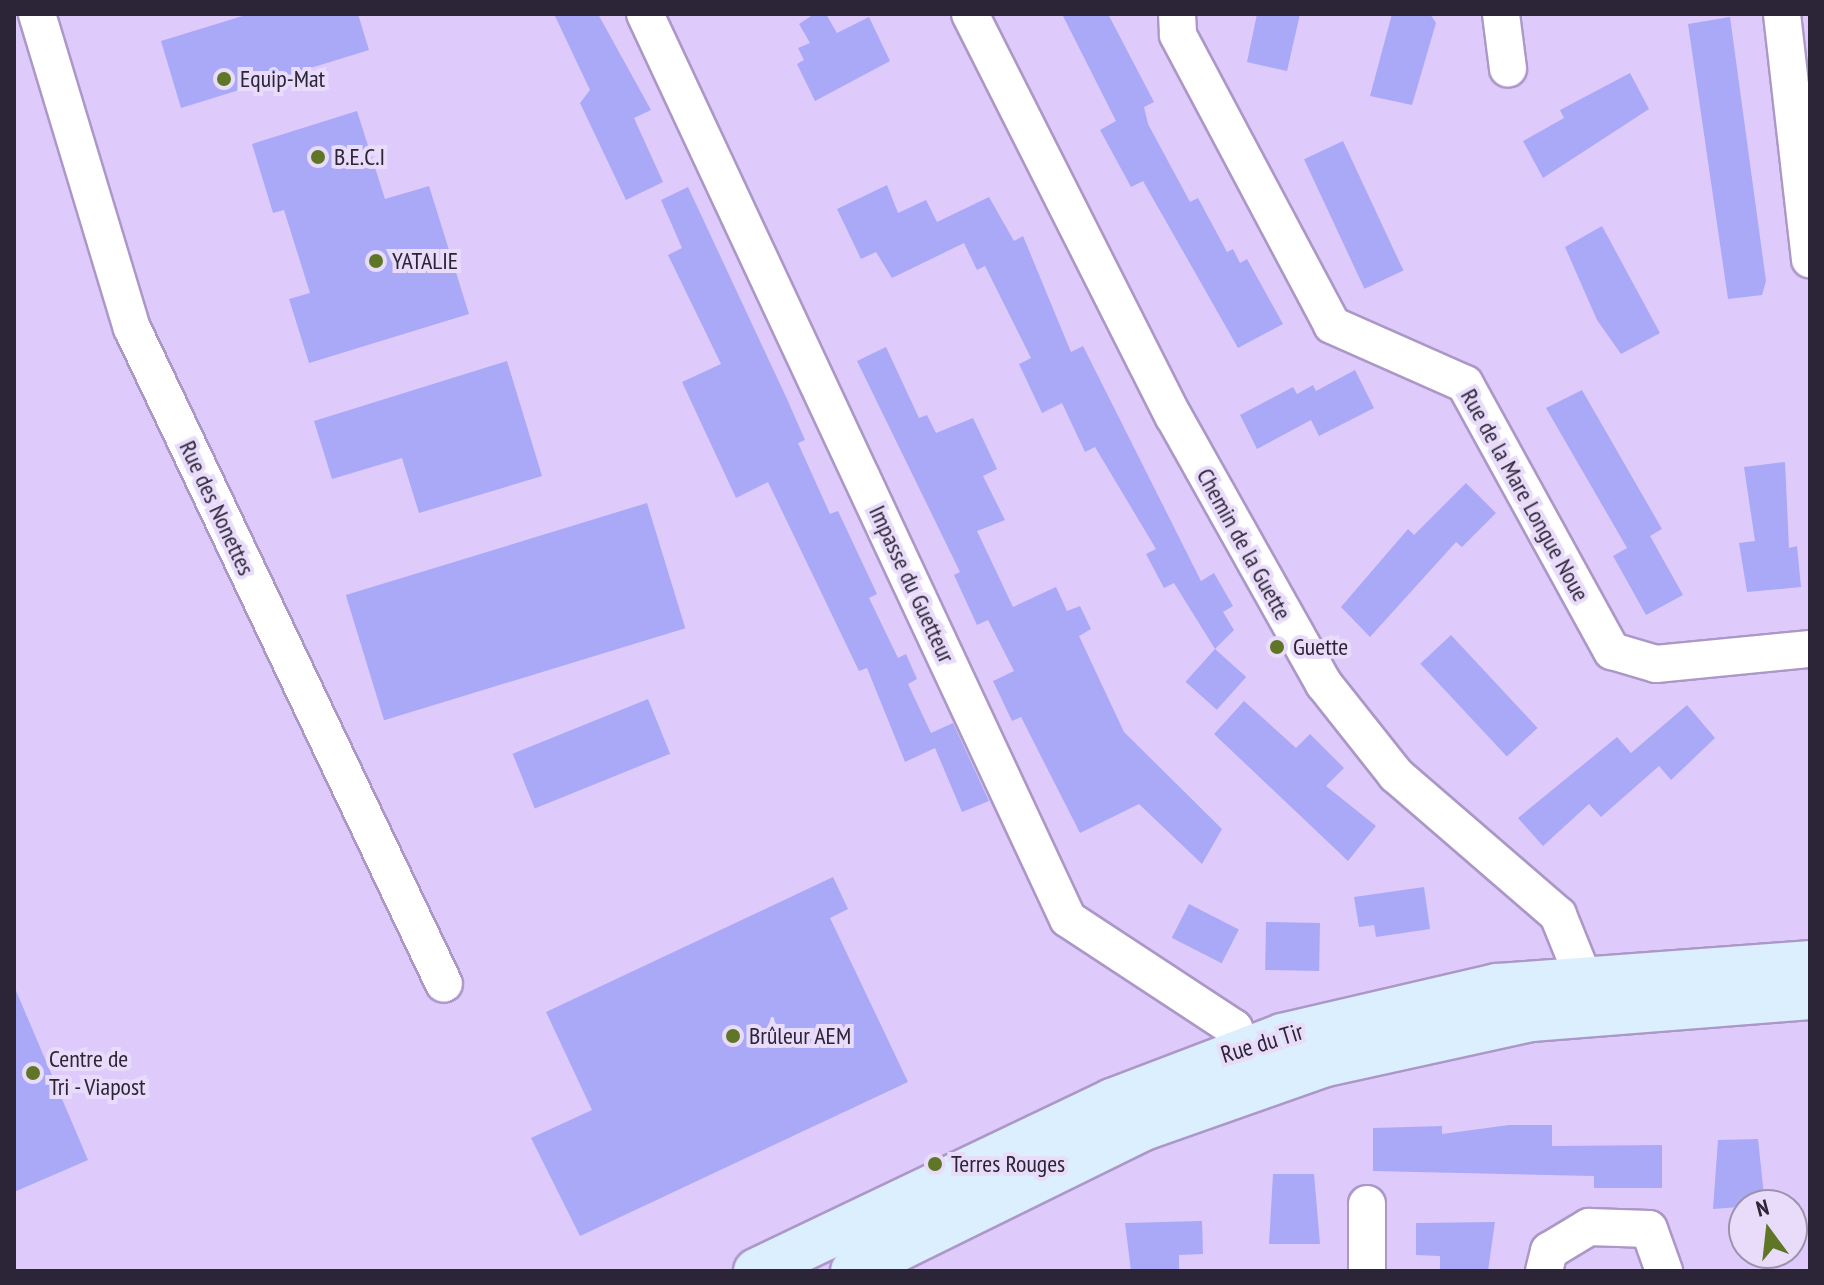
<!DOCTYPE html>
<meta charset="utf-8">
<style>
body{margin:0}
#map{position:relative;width:1824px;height:1285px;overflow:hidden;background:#dfcafc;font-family:"PT Sans Narrow",sans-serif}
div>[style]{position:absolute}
.building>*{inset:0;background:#a9a9f8;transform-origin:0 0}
.roads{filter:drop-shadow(2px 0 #ab98c7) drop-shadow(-2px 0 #ab98c7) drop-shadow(0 2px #ab98c7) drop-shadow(0 -2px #ab98c7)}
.street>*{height:36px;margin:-18px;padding:0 18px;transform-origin:18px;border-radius:18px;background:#fff}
.secondary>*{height:44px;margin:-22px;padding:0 22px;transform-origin:22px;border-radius:22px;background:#dceffe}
.dots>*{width:22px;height:22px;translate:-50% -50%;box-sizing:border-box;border:4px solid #e8dcfa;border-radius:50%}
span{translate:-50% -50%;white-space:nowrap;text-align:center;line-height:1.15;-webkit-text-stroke:8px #e8dcfa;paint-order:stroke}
.poi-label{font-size:24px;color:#2c2437}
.left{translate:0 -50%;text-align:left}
.street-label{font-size:24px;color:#2c2437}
.frame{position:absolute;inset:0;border:16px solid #2c2437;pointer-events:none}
.north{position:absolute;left:1728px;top:1189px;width:80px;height:80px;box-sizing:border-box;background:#e8dcfa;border:2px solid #9d92ac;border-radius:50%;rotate:345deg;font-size:22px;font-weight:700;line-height:32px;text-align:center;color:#2c2437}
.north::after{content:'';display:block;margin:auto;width:28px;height:36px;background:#5f7626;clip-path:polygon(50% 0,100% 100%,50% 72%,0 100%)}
</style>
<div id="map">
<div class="building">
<i style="clip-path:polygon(249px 14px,358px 14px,369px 50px,181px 108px,161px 41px)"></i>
<i style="clip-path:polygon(554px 14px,598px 14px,651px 110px,634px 118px,663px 182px,626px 200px,580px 103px,590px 90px)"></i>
<i style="clip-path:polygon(814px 14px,826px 14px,837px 33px,869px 17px,890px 61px,815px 101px,797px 64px,804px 60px,798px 48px,810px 43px,799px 24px)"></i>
<i style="clip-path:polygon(1062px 14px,1108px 14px,1154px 102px,1144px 107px,1148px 124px,1190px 202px,1198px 198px,1227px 252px,1233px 249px,1240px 263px,1247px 259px,1283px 324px,1238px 348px,1143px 181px,1131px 187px,1100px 130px,1116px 121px)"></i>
<i style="clip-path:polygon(1257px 14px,1300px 14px,1287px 71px,1247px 62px)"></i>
<i style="clip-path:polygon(1392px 14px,1430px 14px,1436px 23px,1412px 105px,1370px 96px)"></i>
<i style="clip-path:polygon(1730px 17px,1766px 281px,1762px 295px,1728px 299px,1688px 24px)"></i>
<i style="clip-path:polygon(1630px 73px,1649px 109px,1543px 178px,1523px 141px,1564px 118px,1560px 110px)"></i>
<i style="clip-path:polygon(357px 111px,385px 199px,429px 186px,469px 314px,309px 363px,289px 299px,310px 293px,284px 210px,273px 213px,252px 144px)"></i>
<i style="left:1343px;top:141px;width:143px;height:43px;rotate:65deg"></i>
<i style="clip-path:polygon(887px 185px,898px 213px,926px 200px,937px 222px,989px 197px,1014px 241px,1023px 236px,1071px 352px,1083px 346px,1201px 581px,1214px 573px,1233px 606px,1223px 612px,1234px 630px,1215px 649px,1174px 583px,1164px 588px,1146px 554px,1156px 549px,1095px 447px,1085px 452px,1062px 403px,1042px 413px,1019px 364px,1031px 358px,985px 266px,977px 270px,964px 243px,892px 278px,876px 252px,861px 259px,837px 209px)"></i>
<i style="clip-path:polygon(688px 187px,787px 399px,805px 440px,798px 443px,830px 514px,838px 511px,877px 594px,869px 598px,898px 658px,906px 654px,917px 679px,908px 684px,931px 733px,953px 723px,989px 801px,962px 812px,935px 748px,905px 762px,867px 668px,859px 671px,768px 482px,736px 498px,682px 382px,721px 364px,668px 255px,682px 248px,661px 200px)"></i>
<i style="clip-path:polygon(1602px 226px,1660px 333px,1621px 354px,1597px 320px,1565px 247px)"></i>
<i style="clip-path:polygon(886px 347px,919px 418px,927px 415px,936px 433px,973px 418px,997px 469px,983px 476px,1005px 520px,977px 531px,1013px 607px,1056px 587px,1067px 611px,1080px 606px,1091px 629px,1079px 636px,1124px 732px,1222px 829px,1202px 864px,1139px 804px,1080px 833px,1021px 717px,1012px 721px,993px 681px,1014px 671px,988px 620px,977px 625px,954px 575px,960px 572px,857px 361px)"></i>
<i style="clip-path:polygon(507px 361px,542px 476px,419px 513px,402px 458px,332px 479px,314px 421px)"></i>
<i style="clip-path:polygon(1355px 370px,1374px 408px,1319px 436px,1311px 420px,1257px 449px,1240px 415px,1293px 387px,1297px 394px,1313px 385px,1316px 391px)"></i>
<i style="clip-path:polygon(1582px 390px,1662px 529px,1650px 536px,1683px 595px,1646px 615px,1613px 556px,1627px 548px,1546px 408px)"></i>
<i style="clip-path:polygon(1785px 462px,1789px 548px,1797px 546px,1801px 587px,1747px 592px,1739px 543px,1755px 541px,1744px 467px)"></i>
<i style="clip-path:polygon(1466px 483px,1496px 513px,1462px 547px,1456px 542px,1370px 637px,1341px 607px,1408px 529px,1414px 535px)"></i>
<i style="left:647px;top:503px;width:131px;height:315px;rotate:73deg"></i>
<i style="left:1451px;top:635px;width:127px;height:42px;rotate:47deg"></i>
<i style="left:1215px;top:649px;width:42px;height:44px;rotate:42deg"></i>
<i style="left:648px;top:699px;width:59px;height:146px;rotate:68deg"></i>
<i style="clip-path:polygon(1244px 701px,1296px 748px,1310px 734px,1344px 768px,1326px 786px,1376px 826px,1348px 861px,1214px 734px)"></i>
<i style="clip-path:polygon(1687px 705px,1715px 738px,1671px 780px,1659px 766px,1601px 817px,1589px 804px,1543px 846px,1518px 818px,1617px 737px,1631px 753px)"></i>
<i style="clip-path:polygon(833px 877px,848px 909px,830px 918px,908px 1082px,580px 1236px,531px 1138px,592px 1110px,546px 1012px)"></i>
<i style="clip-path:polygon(1424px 887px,1430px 929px,1376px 937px,1374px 925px,1359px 927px,1354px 897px)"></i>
<i style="left:1189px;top:904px;width:56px;height:38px;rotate:27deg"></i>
<i style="left:1266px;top:922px;width:54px;height:48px;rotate:1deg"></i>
<i style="clip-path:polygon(14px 986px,88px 1160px,14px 1192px)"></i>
<i style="clip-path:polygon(1509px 1125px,1552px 1125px,1552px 1146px,1662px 1145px,1662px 1188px,1594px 1188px,1594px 1176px,1373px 1171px,1373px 1128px,1442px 1126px,1442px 1134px)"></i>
<i style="clip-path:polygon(1758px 1139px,1765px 1205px,1713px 1209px,1718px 1140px)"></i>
<i style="clip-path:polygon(1273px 1174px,1314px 1174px,1320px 1244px,1269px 1244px)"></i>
<i style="clip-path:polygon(1202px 1221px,1203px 1254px,1179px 1255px,1179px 1271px,1131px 1271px,1125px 1223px)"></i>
<i style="clip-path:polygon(1495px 1222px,1488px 1271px,1440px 1271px,1440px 1256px,1416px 1255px,1416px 1223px)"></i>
</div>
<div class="roads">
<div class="street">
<i style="left:37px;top:14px;width:328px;rotate:73.2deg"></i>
<i style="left:132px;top:328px;width:726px;rotate:64.56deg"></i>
<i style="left:645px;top:14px;width:999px;rotate:64.95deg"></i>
<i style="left:1068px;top:919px;width:199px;rotate:33.3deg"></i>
<i style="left:1234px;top:1028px;width:53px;rotate:69.2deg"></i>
<i style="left:970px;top:14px;width:452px;rotate:63.2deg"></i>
<i style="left:1174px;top:417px;width:306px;rotate:60.7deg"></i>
<i style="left:1324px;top:684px;width:116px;rotate:51.6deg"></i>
<i style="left:1396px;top:775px;width:214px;rotate:40.8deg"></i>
<i style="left:1558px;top:915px;width:67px;rotate:68deg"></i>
<i style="left:1177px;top:14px;width:21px;rotate:87deg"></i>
<i style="left:1178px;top:35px;width:328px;rotate:62deg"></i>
<i style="left:1332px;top:325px;width:145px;rotate:23.9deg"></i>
<i style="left:1465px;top:384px;width:305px;rotate:61.2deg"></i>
<i style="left:1612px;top:651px;width:46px;rotate:16.5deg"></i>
<i style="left:1656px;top:664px;width:155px;rotate:-5.6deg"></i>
<i style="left:1501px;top:14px;width:55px;rotate:82.7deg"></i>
<i style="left:1782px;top:14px;width:247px;rotate:83.5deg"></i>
<i style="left:1367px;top:1271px;width:67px;rotate:-90deg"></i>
<i style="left:1544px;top:1271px;width:21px;rotate:-76deg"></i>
<i style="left:1549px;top:1251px;width:47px;rotate:-31deg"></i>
<i style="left:1589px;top:1227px;width:60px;rotate:1.9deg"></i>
<i style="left:1649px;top:1229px;width:45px;rotate:70.3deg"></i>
</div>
<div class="secondary">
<i style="left:756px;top:1271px;width:395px;rotate:-25.5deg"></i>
<i style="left:1112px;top:1101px;width:182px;rotate:-20.9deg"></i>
<i style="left:1282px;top:1036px;width:221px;rotate:-13.1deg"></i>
<i style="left:1497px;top:986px;width:314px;rotate:-4.2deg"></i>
<i style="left:853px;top:1271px;width:324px;rotate:-26.2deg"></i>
<i style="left:1144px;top:1128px;width:193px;rotate:-19.4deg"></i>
<i style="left:1326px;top:1064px;width:210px;rotate:-12.4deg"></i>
<i style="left:1531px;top:1019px;width:280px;rotate:-4.5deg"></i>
</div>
</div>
<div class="dots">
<i style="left:224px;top:79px;background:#5f7626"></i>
<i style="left:318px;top:157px;background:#5f7626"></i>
<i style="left:376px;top:261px;background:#5f7626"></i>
<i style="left:1277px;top:647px;background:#5f7626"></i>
<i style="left:733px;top:1036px;background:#5f7626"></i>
<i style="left:33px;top:1073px;background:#5f7626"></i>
<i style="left:935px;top:1164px;background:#5f7626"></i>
</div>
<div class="poi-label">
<span class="left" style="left:240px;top:79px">Equip-Mat</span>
<span class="left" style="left:334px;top:157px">B.E.C.I</span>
<span class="left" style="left:392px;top:261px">YATALIE</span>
<span class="left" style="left:1293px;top:647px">Guette</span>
<span class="left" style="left:749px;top:1036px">Brûleur AEM</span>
<span class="left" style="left:49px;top:1073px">Centre de<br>Tri - Viapost</span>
<span class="left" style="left:951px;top:1164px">Terres Rouges</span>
</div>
<div class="street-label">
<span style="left:1525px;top:495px;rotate:61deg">Rue de la Mare Longue Noue</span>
<span style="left:217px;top:508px;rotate:65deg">Rue des Nonettes</span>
<span style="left:1244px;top:544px;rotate:61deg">Chemin de la Guette</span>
<span style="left:912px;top:584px;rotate:65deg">Impasse du Guetteur</span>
<span style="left:1262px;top:1043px;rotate:-17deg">Rue du Tir</span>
</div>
<div class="frame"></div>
<div class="north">N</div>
</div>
